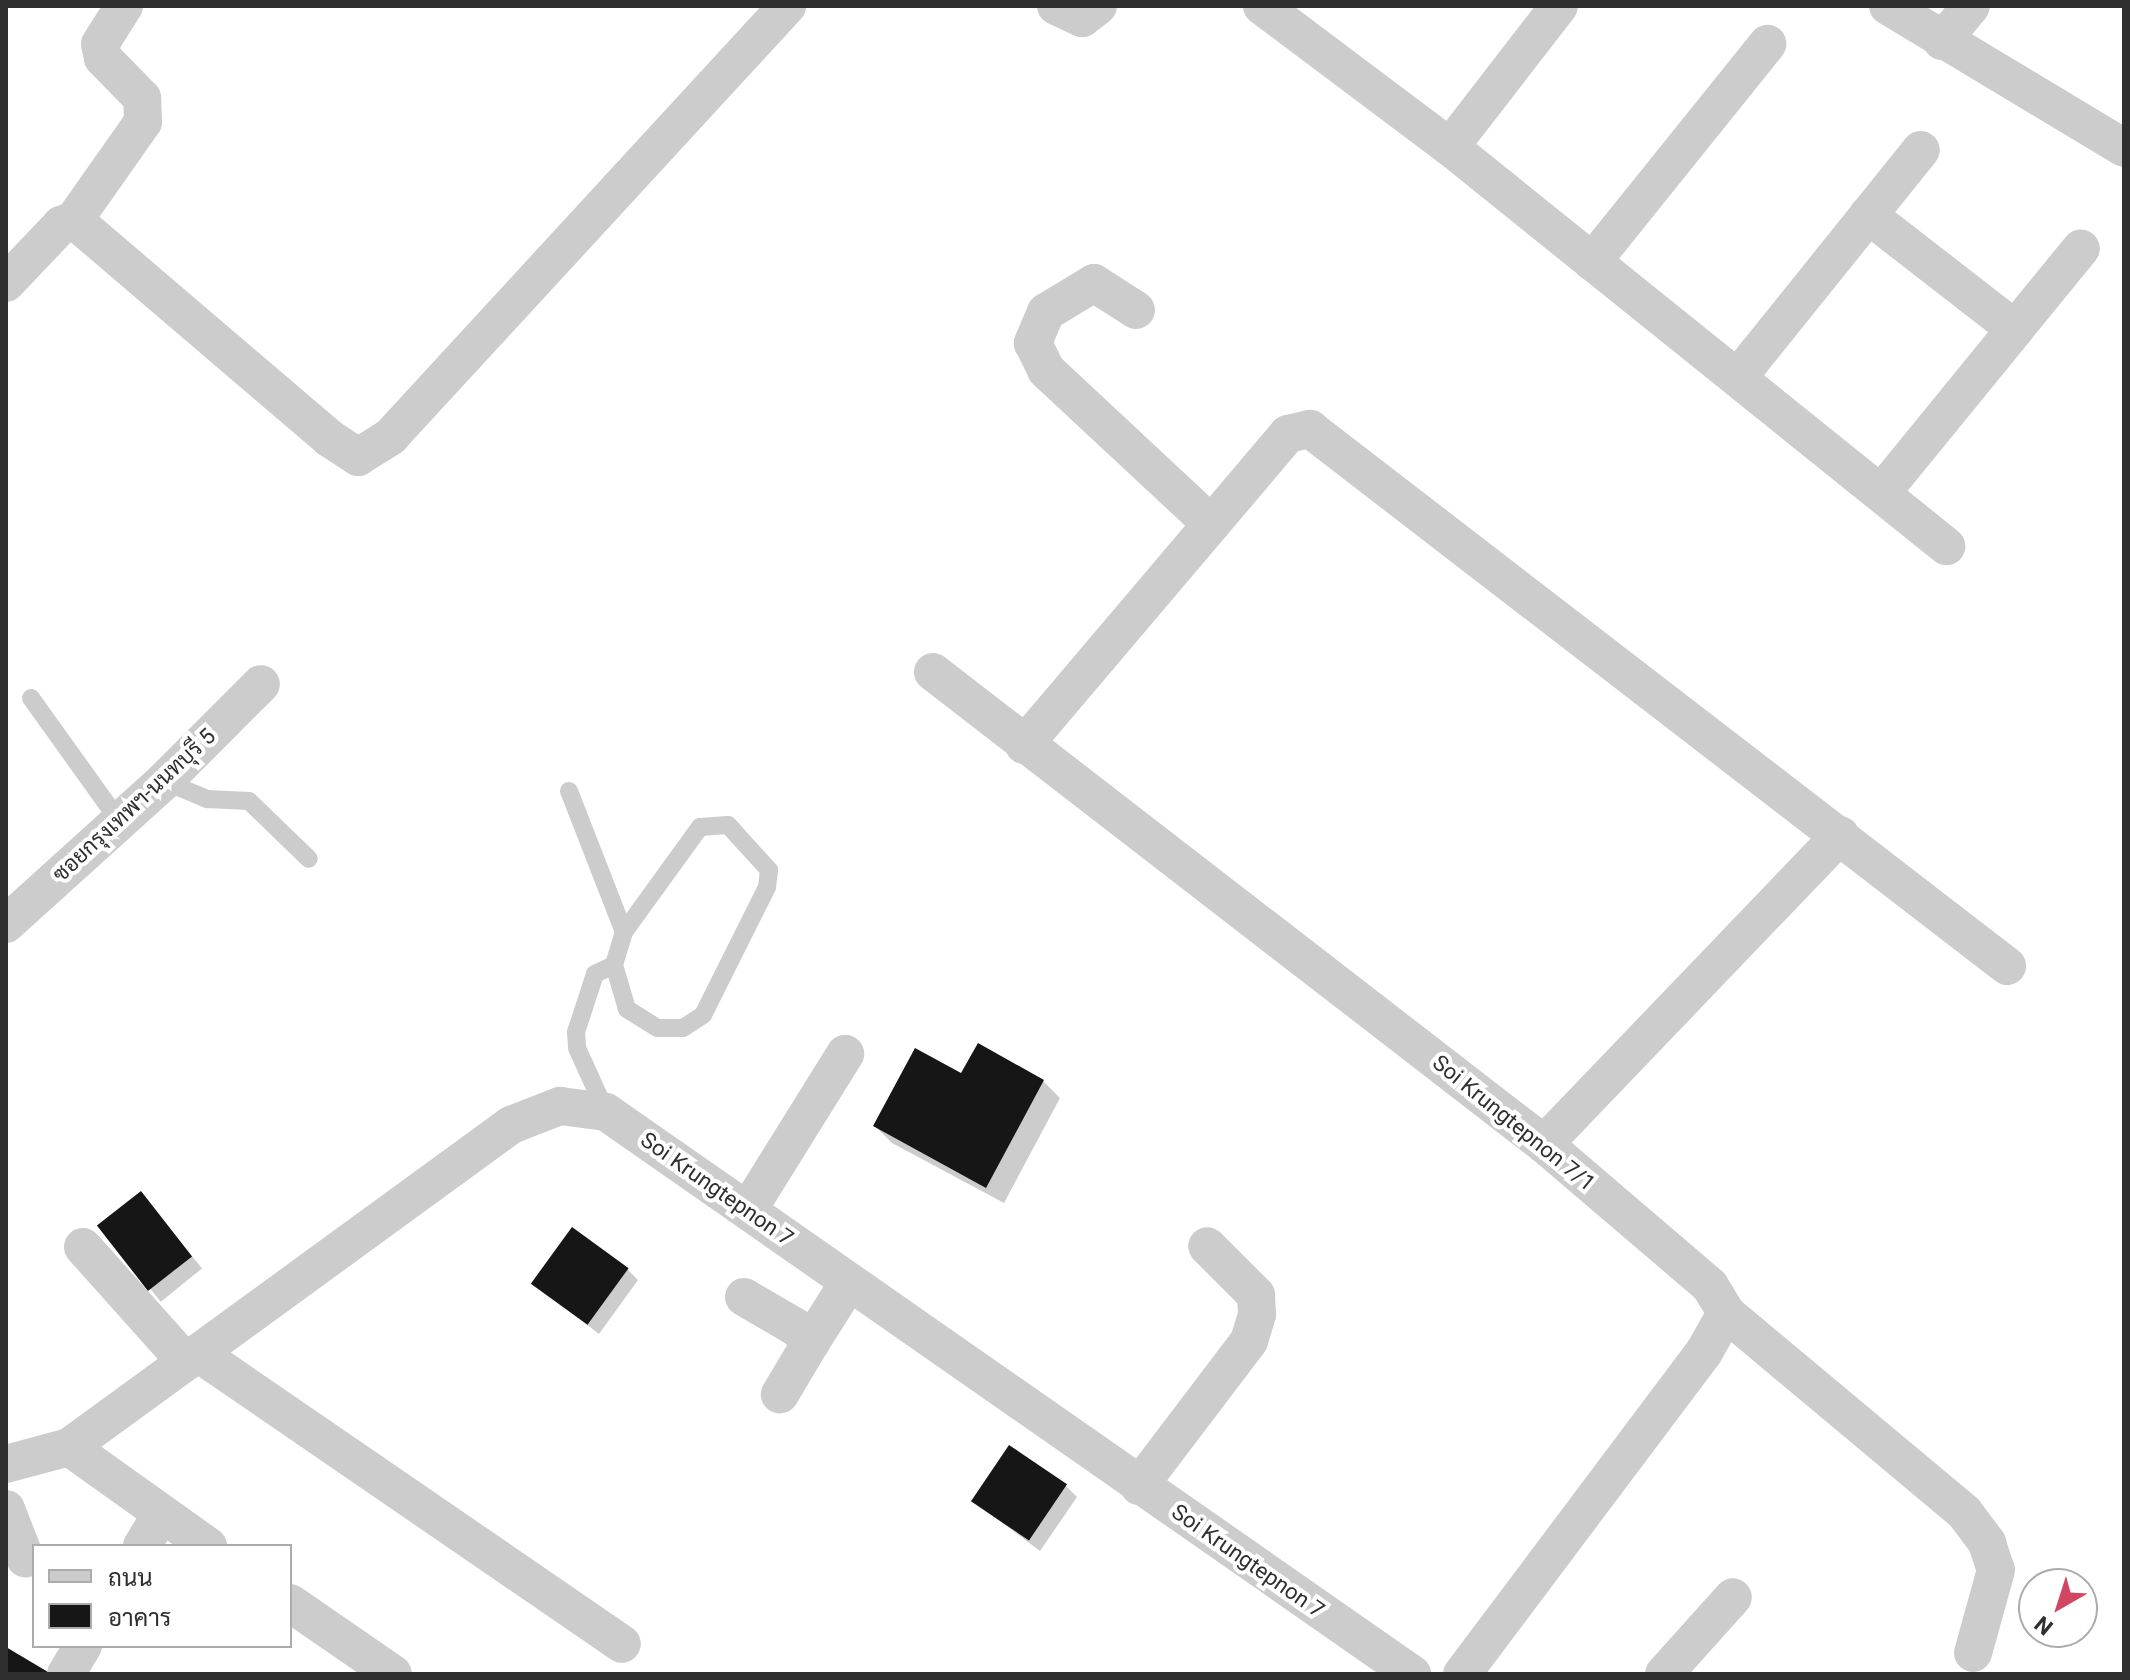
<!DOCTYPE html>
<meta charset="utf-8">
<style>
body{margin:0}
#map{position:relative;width:2130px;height:1680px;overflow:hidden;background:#fff;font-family:Roboto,Sarabun,sans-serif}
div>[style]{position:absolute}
.shadow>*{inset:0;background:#0003;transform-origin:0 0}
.building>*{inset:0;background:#161616;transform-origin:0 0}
.service>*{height:18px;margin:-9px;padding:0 9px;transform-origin:9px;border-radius:9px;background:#ccc}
.minor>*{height:38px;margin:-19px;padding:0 19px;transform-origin:19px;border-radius:19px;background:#ccc}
span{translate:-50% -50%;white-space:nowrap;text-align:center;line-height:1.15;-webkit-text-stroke:8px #fff;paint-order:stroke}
.street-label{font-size:22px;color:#2f2f2f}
.frame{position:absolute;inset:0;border:8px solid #2f2f2f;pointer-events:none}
.legend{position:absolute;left:32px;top:1544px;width:260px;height:104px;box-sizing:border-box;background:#fff;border:2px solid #acacac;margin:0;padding:10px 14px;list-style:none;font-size:24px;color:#2f2f2f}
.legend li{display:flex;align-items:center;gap:16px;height:40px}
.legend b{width:40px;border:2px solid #acacac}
.north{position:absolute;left:2018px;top:1568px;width:80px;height:80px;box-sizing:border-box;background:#fff;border:2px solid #acacac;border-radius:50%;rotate:219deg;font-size:22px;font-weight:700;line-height:32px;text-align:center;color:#2f2f2f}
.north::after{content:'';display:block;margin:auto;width:28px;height:36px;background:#d14661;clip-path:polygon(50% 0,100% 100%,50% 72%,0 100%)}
</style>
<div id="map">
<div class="shadow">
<i style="clip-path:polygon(962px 1076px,1043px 1081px,1060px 1098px,1004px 1203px,892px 1143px,875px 1126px)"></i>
<i style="left:141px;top:1193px;width:97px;height:53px;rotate:51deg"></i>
<i style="clip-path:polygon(627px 1269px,638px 1280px,599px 1334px,533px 1283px)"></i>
<i style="clip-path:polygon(1066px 1486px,1077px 1497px,1040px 1551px,973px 1501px)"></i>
</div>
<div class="building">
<i style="clip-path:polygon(978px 1043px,1044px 1080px,986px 1188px,873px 1126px,915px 1048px,961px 1073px)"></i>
<i style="left:141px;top:1191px;width:83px;height:56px;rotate:52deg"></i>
<i style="left:572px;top:1227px;width:70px;height:70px;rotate:36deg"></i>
<i style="left:1009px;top:1445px;width:70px;height:68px;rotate:34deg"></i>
<i style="clip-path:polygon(6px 1647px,48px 1672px,47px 1674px,6px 1674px)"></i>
</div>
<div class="service">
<i style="left:31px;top:698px;width:151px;rotate:54.4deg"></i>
<i style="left:164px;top:781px;width:47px;rotate:22.7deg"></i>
<i style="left:207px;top:799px;width:42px;rotate:2.7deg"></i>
<i style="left:249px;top:801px;width:83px;rotate:44deg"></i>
<i style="left:569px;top:791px;width:151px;rotate:68.7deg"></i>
<i style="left:624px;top:932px;width:34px;rotate:107deg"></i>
<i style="left:614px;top:965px;width:21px;rotate:155deg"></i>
<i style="left:595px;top:974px;width:61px;rotate:108.1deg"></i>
<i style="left:576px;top:1032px;width:16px;rotate:86deg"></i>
<i style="left:577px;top:1048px;width:70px;rotate:65.6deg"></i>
<i style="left:614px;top:965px;width:46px;rotate:73.5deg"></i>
<i style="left:627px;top:1009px;width:36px;rotate:32deg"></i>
<i style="left:658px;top:1028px;width:25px"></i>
<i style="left:683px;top:1028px;width:24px;rotate:-33deg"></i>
<i style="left:703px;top:1015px;width:143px;rotate:-63.4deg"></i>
<i style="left:767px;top:887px;width:17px;rotate:-83deg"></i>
<i style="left:769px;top:870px;width:61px;rotate:-132.3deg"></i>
<i style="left:728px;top:825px;width:28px;rotate:176deg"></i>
<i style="left:700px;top:827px;width:130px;rotate:125.9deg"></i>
</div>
<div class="minor">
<i style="left:1056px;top:6px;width:29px;rotate:25deg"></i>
<i style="left:1082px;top:18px;width:20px;rotate:-37deg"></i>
<i style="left:1262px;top:6px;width:235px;rotate:36.9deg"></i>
<i style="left:1450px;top:147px;width:637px;rotate:38.81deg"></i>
<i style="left:1888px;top:6px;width:275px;rotate:31deg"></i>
<i style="left:1942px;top:41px;width:45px;rotate:-50.4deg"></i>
<i style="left:1450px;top:147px;width:178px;rotate:-52.3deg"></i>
<i style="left:1868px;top:215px;width:186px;rotate:37.8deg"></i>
<i style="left:74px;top:220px;width:335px;rotate:40.5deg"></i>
<i style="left:329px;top:438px;width:35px;rotate:33deg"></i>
<i style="left:358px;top:457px;width:39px;rotate:-32deg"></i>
<i style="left:391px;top:436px;width:585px;rotate:-47.36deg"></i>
<i style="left:1592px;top:262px;width:280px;rotate:-51.2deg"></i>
<i style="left:6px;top:283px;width:80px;rotate:-46.5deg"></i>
<i style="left:61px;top:225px;width:14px;rotate:-21deg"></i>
<i style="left:74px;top:220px;width:120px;rotate:-54.9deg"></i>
<i style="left:143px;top:122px;width:24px;rotate:-92deg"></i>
<i style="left:142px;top:98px;width:56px;rotate:-134.3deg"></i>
<i style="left:103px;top:58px;width:14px;rotate:-102deg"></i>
<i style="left:100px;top:44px;width:45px;rotate:-57.7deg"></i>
<i style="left:1136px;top:310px;width:50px;rotate:-147.3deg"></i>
<i style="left:1094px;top:283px;width:56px;rotate:148.9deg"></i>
<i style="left:1046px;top:312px;width:34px;rotate:113deg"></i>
<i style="left:1033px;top:343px;width:30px;rotate:64deg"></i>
<i style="left:1046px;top:370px;width:226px;rotate:43deg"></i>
<i style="left:1739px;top:376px;width:290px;rotate:-51.2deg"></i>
<i style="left:1883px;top:491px;width:313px;rotate:-50.8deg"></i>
<i style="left:933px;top:672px;width:772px;rotate:37.69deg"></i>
<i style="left:1544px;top:1144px;width:218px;rotate:40.5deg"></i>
<i style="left:1710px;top:1286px;width:31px;rotate:59deg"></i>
<i style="left:1726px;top:1313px;width:45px;rotate:119.4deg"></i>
<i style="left:1704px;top:1352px;width:403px;rotate:126.9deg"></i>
<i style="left:1024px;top:745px;width:408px;rotate:-49.7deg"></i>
<i style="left:1288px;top:434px;width:23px;rotate:-13deg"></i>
<i style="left:1310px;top:429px;width:880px;rotate:37.61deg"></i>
<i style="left:6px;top:924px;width:213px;rotate:-42.1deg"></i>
<i style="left:164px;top:781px;width:137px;rotate:-45deg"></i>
<i style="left:1544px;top:1144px;width:428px;rotate:-46.2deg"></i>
<i style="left:748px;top:1210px;width:184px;rotate:-58.1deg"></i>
<i style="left:83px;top:1247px;width:154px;rotate:48.2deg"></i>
<i style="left:744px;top:1297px;width:61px;rotate:30.3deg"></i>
<i style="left:797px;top:1328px;width:20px;rotate:45deg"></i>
<i style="left:811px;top:1342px;width:61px;rotate:120.8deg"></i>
<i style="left:1726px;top:1313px;width:310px;rotate:39.9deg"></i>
<i style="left:1964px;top:1512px;width:39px;rotate:53deg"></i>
<i style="left:1987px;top:1543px;width:28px;rotate:72deg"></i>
<i style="left:1996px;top:1570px;width:86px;rotate:105.5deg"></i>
<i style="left:811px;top:1342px;width:71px;rotate:-57.7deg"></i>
<i style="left:198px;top:1353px;width:514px;rotate:34.46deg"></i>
<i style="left:69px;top:1447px;width:171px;rotate:35.5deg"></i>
<i style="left:6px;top:1464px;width:65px;rotate:-15.1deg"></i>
<i style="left:69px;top:1447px;width:547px;rotate:-36.07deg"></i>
<i style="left:511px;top:1125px;width:53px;rotate:-21.2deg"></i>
<i style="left:560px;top:1106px;width:46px;rotate:7.4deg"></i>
<i style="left:606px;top:1112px;width:983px;rotate:34.89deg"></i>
<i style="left:1139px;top:1486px;width:182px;rotate:-52.8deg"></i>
<i style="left:1249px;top:1341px;width:28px;rotate:-73deg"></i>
<i style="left:1257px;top:1314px;width:19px;rotate:-93deg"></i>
<i style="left:1256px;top:1295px;width:69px;rotate:-135deg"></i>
<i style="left:6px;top:1509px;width:53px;rotate:68.8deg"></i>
<i style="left:142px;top:1546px;width:37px;rotate:-59deg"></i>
<i style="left:290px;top:1603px;width:125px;rotate:34.6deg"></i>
<i style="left:66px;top:1674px;width:33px;rotate:-59deg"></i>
<i style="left:1664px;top:1674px;width:103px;rotate:-48.1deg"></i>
</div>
<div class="street-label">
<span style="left:134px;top:805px;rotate:-43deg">ซอยกรุงเทพฯ-นนทบุรี 5</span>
<span style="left:1514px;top:1123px;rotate:39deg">Soi Krungtepnon 7/1</span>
<span style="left:717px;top:1189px;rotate:35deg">Soi Krungtepnon 7</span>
<span style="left:1248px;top:1561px;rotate:35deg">Soi Krungtepnon 7</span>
</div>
<div class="frame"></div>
<ul class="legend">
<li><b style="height:10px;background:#ccc"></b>ถนน</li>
<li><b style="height:22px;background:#161616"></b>อาคาร</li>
</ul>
<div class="north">N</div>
</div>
